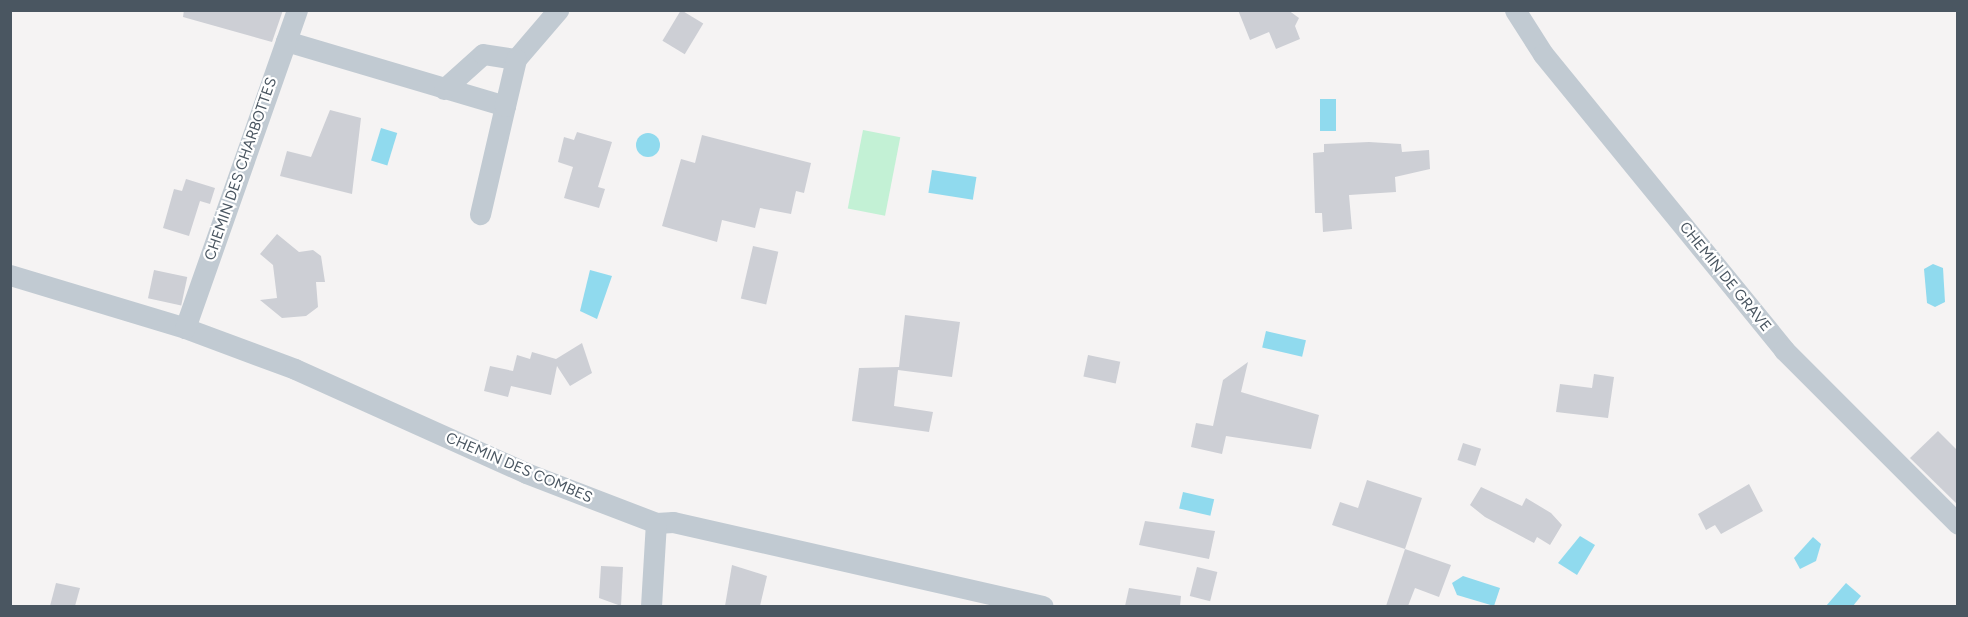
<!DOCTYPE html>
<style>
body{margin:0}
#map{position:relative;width:1968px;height:617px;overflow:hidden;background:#f5f3f3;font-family:Figtree,sans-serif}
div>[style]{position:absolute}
.green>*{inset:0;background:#c3f1d5;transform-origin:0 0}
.water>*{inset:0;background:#90daee;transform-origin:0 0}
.round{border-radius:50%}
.building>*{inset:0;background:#cdcfd5;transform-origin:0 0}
.street>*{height:21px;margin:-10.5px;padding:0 10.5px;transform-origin:10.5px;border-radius:10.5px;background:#c1cad2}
span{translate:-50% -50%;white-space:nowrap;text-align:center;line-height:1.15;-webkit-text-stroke:4.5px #fff;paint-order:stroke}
.street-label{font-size:15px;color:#4a5661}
.frame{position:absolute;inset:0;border:12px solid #4a5661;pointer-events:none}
</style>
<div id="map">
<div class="green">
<i style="left:863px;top:130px;width:38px;height:80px;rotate:11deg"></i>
</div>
<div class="water">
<i style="left:1320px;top:99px;width:16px;height:32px"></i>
<i style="left:381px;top:128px;width:17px;height:34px;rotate:17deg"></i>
<i class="round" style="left:636px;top:133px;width:24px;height:24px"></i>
<i style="left:932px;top:170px;width:45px;height:23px;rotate:9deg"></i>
<i style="clip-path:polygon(1933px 264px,1943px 268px,1945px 302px,1935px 307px,1927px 303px,1924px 269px)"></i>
<i style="clip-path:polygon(590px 270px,612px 276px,597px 319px,580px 311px)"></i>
<i style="left:1266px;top:331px;width:41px;height:17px;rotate:13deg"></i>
<i style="left:1183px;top:492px;width:32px;height:17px;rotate:13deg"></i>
<i style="clip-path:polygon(1580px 536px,1595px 545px,1577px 575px,1558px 563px)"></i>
<i style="clip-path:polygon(1813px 537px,1821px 544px,1816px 561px,1800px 569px,1794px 558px)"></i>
<i style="clip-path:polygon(1463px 576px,1500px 588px,1494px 606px,1457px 595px,1452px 583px)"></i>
<i style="clip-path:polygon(1846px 583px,1861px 596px,1853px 606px,1826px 606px)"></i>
</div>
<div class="building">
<i style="clip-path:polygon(184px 10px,283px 10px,272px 42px,183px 17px)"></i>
<i style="left:681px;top:10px;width:26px;height:36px;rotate:31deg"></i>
<i style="clip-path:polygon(1238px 10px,1288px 10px,1299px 18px,1295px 26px,1300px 39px,1276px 49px,1269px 32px,1250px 40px)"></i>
<i style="clip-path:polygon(330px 110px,361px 118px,352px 194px,280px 176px,287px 151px,311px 157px)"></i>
<i style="clip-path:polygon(577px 132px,612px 142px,598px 187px,605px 189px,599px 208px,564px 198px,573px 167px,558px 162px,564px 137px,574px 140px)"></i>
<i style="clip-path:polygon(702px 135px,811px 163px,804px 193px,796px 191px,791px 214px,760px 208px,755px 228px,722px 220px,717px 242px,662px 226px,681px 159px,695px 163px)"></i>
<i style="clip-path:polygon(1369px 142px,1401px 144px,1402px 152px,1429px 150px,1430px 169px,1395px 177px,1396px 192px,1349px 195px,1352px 229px,1323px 232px,1322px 213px,1315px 213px,1313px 153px,1324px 152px,1324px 144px)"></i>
<i style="clip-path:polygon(186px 179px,215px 188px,210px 204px,200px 201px,189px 236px,163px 228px,174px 189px,182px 191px)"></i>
<i style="clip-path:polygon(277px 234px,299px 252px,313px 250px,321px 256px,325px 282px,316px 282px,318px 307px,306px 316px,282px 318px,260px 300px,277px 298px,273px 265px,260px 254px)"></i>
<i style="left:753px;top:246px;width:26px;height:54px;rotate:13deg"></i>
<i style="left:154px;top:270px;width:34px;height:29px;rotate:12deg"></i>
<i style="clip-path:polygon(905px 315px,960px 322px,952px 377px,898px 370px,894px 406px,933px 412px,929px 432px,852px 421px,859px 368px,899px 367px)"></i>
<i style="clip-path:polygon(582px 343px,592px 373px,570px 386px,557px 366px,551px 395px,511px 386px,508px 397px,484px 391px,490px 366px,513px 371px,517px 355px,530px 359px,532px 352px,556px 359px)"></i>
<i style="left:1088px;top:355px;width:33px;height:22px;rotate:12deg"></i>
<i style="clip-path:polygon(1248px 362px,1241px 392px,1319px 415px,1311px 449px,1226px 436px,1222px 454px,1191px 447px,1196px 423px,1213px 426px,1223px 380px)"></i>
<i style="clip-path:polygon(1594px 374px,1614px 377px,1608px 418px,1556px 412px,1560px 384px,1592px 388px)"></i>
<i style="clip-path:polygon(1938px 431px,1958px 451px,1958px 505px,1910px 458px)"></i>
<i style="left:1463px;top:443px;width:19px;height:18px;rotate:18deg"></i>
<i style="clip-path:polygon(1367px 480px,1422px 498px,1405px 549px,1332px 525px,1340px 502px,1358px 508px)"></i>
<i style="clip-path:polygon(1749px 484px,1763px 511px,1721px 534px,1715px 525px,1706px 530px,1698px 514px)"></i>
<i style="clip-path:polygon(1481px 487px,1522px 506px,1526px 498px,1551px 513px,1562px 525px,1550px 545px,1537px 537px,1534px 543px,1485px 517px,1470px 505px)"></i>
<i style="clip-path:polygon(1145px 521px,1215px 531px,1209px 559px,1139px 545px)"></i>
<i style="clip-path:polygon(1405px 549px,1451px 565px,1439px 597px,1415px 588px,1408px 606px,1386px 606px)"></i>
<i style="clip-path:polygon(732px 565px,767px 576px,760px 606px,725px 606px)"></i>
<i style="clip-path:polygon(601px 566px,623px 567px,621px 606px,599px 598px)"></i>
<i style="left:1197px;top:567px;width:21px;height:30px;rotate:14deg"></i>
<i style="clip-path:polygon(56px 583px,80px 588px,75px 606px,50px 606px)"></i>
<i style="clip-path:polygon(1129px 588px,1181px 596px,1180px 606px,1125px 606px)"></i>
</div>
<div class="street">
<i style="left:1515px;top:10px;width:52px;rotate:57.5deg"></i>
<i style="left:1543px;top:54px;width:382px;rotate:50.8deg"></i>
<i style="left:1784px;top:350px;width:246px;rotate:45deg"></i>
<i style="left:286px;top:41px;width:228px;rotate:16.5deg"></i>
<i style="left:505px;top:106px;width:111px;rotate:103deg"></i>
<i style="left:444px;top:89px;width:52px;rotate:-41.9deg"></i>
<i style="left:483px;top:54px;width:33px;rotate:9deg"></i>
<i style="left:516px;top:59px;width:65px;rotate:-49.4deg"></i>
<i style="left:505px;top:106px;width:48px;rotate:-76.8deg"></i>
<i style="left:10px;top:275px;width:183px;rotate:16.8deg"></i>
<i style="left:185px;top:328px;width:117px;rotate:20.4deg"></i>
<i style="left:295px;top:369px;width:253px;rotate:24.2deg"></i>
<i style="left:526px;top:473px;width:139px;rotate:21deg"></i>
<i style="left:656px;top:523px;width:17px;rotate:-3deg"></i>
<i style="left:673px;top:522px;width:379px;rotate:12.8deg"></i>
<i style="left:185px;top:328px;width:337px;rotate:-70.6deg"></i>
<i style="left:651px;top:606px;width:83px;rotate:-86.6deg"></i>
</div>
<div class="street-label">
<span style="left:241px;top:169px;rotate:-71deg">CHEMIN DES CHARBOTTES</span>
<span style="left:1725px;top:277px;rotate:51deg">CHEMIN DE GRAVE</span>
<span style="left:519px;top:468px;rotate:23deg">CHEMIN DES COMBES</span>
</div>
<div class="frame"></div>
</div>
